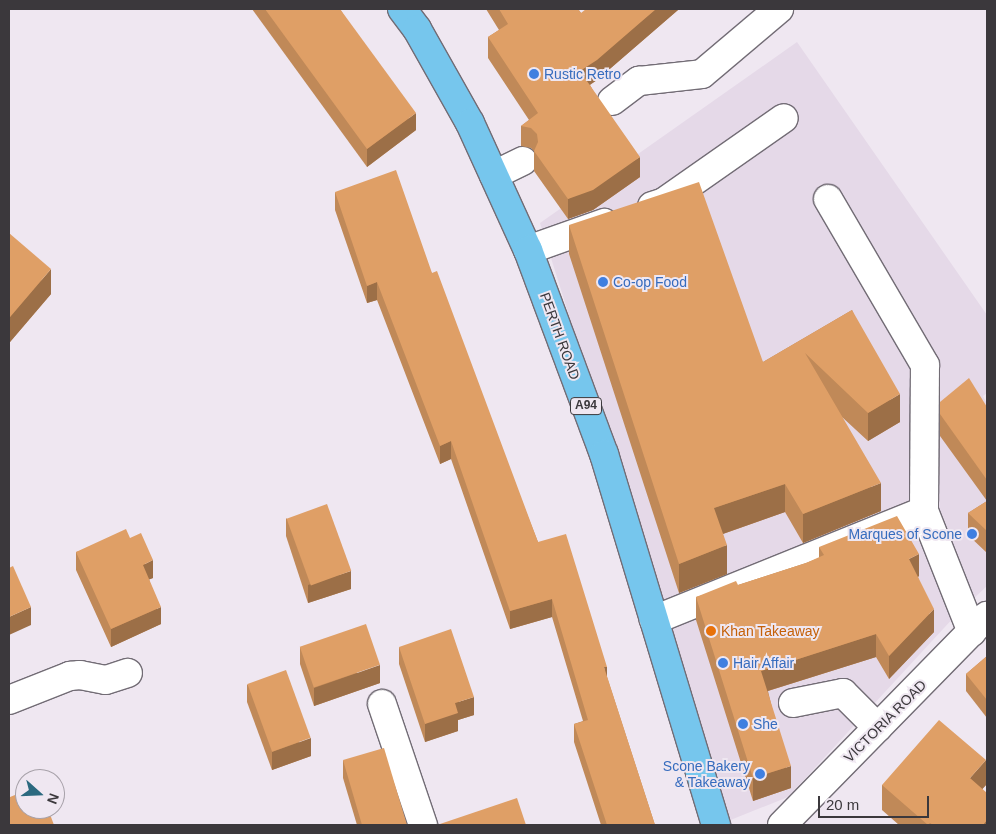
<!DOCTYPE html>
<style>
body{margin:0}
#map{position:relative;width:996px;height:834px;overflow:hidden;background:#efe7f1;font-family:Arial,sans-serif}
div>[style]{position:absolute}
.built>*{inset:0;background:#e5d9e8}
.roads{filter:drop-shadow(1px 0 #726c75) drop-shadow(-1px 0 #726c75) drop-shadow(0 1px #726c75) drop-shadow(0 -1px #726c75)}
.minor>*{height:28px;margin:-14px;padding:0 14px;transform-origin:14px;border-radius:14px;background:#fff}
.major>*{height:28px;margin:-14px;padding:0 14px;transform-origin:14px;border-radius:14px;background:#76c6ed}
.wall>*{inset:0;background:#c08958}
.shaded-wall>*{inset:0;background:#9c6f47}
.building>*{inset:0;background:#df9f66;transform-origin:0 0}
.dots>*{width:14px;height:14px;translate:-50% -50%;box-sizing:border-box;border:2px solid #efe7f1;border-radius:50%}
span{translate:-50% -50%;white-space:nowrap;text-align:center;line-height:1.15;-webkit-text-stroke:4px #efe7f1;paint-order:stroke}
.shield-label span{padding:1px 4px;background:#efe7f1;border:1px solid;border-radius:4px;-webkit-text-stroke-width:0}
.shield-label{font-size:12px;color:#3b383c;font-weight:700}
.shop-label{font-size:14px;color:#366cbe}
.left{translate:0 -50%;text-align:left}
.right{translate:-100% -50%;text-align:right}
.street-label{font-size:14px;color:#3b383c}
.food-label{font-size:14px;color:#c56008}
.frame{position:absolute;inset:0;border:10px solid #3b383c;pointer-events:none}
.north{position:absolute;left:15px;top:769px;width:50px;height:50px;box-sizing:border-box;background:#efe7f1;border:1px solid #a7a1a9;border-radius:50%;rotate:110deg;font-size:14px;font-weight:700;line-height:20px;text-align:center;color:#3b383c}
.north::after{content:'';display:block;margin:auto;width:18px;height:22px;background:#2b697f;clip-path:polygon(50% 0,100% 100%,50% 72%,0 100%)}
.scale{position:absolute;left:818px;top:796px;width:111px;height:22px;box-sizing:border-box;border:2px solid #3b383c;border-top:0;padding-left:6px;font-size:15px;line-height:18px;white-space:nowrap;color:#3b383c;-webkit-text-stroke:4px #efe7f1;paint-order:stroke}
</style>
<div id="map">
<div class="built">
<i style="clip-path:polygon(797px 42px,987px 315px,987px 393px,983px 396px,987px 404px,987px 586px,956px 615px,788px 797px,728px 821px,540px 223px)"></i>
</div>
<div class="roads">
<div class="minor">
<i style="left:612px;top:101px;width:34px;rotate:-37deg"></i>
<i style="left:639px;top:81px;width:63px;rotate:-6.3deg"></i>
<i style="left:702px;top:74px;width:101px;rotate:-40.2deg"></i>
<i style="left:494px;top:175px;width:32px;rotate:-26deg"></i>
<i style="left:828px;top:199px;width:192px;rotate:59.7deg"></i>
<i style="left:925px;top:365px;width:146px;rotate:90.4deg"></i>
<i style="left:924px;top:511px;width:130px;rotate:68.4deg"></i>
<i style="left:652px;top:206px;width:13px;rotate:-18deg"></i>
<i style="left:664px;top:202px;width:146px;rotate:-35deg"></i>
<i style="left:528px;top:250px;width:81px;rotate:-19.6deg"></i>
<i style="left:654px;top:620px;width:291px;rotate:-22deg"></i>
<i style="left:9px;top:700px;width:66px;rotate:-21.5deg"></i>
<i style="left:70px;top:676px;width:10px;rotate:-6deg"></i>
<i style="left:80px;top:675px;width:26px;rotate:11deg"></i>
<i style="left:106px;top:680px;width:23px;rotate:-18deg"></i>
<i style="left:793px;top:703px;width:51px;rotate:-11.3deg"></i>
<i style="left:843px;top:693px;width:49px;rotate:45deg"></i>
<i style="left:382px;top:704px;width:128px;rotate:71.3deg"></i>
<i style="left:782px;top:825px;width:293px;rotate:-45.6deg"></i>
</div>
<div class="major">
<i style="left:402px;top:9px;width:25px;rotate:53deg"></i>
<i style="left:417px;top:29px;width:108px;rotate:60.6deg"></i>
<i style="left:470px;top:123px;width:140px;rotate:65.5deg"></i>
<i style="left:528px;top:250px;width:218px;rotate:69.6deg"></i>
<i style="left:604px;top:454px;width:388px;rotate:73.2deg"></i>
</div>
</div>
<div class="wall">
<i style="clip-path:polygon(252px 9px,340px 9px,416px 130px,367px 167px)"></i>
<i style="clip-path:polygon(486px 9px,578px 9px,581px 13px,678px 9px,678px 10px,597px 80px,590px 85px,640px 177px,593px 210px,568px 219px,534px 171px,534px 151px,531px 148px,521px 146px,521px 126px,529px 120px,488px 58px,488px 37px,499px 30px)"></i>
<i style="clip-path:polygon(335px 192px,432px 273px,538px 542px,607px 677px,655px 825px,601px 825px,574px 742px,574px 724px,583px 721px,552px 617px,510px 629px,451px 459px,440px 464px,377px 300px,367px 303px,335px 210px)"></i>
<i style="clip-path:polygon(569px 225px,763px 362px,852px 310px,900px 422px,868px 441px,842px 417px,881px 511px,803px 543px,785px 512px,723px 534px,727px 574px,679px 593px,569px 254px)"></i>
<i style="clip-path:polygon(9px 233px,51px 294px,10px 342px,9px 341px)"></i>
<i style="clip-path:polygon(940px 402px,987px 407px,987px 553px,968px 535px,968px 513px,987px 501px,940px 436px)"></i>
<i style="clip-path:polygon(286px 518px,351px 589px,308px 603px,286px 536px)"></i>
<i style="clip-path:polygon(130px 538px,153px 578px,149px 579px,161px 624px,111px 647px,76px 570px,76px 552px)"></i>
<i style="clip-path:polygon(819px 547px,919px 576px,918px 577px,934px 632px,889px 679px,876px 657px,768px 691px,791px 788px,753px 801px,696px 620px,696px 597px,738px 585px,806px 563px,819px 558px)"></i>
<i style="clip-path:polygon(300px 647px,380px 683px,314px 706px,300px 664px)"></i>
<i style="clip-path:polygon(399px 647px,474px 715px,458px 720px,458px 731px,425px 742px,399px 664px)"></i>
<i style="clip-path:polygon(987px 656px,987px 718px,966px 691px,966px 674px)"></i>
<i style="clip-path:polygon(247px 684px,311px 756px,272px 770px,247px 702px)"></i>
<i style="clip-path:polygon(343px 760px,407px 825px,357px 825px,343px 778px)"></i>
<i style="clip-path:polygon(882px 785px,986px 785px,982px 789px,987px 825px,899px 825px,882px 810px)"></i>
</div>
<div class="shaded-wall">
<i style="clip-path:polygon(656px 9px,678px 9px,678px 10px,597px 80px,580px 91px,580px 71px)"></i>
<i style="clip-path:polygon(416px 113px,416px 130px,367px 167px,367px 149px)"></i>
<i style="clip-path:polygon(640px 157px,640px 177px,593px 210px,568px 219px,568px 199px)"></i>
<i style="clip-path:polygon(51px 269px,51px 294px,10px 342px,10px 317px)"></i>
<i style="clip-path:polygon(377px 282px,377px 300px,367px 303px,367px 286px)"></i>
<i style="clip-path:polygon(900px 394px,900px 422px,868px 441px,868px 413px)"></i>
<i style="clip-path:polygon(451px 441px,451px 459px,440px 464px,440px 446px)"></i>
<i style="clip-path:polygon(881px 483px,881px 511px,803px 543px,803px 514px)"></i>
<i style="clip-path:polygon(785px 484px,785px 512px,714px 537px,714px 508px)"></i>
<i style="clip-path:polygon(727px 545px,727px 574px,679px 593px,679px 564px)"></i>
<i style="clip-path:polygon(919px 554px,919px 576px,909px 582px,909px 559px)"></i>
<i style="clip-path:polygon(153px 560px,153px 578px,143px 582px,143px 565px)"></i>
<i style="clip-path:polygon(351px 571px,351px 589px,308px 603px,308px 585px)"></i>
<i style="clip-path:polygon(552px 599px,552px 617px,510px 629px,510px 611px)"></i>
<i style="clip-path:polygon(31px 607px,31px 625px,9px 635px,9px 617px)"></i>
<i style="clip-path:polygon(161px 607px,161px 624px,111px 647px,111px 629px)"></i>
<i style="clip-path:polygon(934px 609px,934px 632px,889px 679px,889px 656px)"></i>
<i style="clip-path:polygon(876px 634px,876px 657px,761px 693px,761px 671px)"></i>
<i style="clip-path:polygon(380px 665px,380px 683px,314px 706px,314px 688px)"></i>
<i style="clip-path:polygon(604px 667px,607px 667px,607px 684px)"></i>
<i style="clip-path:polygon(474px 697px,474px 715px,458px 720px,458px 731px,425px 742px,425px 724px,455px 703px)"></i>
<i style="clip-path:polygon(311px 738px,311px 756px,272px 770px,272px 752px)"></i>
<i style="clip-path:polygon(986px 760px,986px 785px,970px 803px,970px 778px)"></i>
<i style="clip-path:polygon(791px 766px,791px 788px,753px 801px,753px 778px)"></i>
<i style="clip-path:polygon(987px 820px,987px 825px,983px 825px)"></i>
</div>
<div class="building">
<i style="clip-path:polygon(265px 9px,340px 9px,416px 113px,367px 149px)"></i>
<i style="clip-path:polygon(499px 9px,578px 9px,581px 13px,586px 9px,656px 9px,597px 60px,580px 71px,640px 157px,593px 190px,568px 199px,534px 151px,538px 142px,537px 134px,531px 128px,521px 126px,538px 113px,488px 37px,508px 24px)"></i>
<i style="clip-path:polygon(396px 170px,432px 273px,437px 271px,538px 542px,566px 534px,607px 667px,604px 667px,655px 825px,607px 825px,574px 724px,588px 720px,552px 599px,510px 611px,451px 441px,440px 446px,377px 282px,367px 286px,335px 192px)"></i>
<i style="clip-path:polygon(699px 182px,763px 362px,852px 310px,900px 394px,868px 413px,805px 353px,881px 483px,803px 514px,785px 484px,714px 508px,727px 545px,679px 564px,569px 225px)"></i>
<i style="clip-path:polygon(9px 233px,51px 269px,10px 317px,9px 316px)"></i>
<i style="clip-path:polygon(969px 378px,987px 407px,987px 480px,940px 414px,940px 402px)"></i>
<i style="clip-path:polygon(987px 501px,987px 531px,968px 513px)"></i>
<i style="left:327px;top:504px;width:71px;height:43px;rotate:70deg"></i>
<i style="clip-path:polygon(897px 516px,919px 554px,909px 559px,934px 609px,889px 656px,876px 634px,761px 671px,791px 766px,753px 778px,696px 597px,736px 581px,738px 585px,806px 563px,824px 555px,819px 547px)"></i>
<i style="clip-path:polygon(126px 529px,130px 538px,141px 533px,153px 560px,143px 565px,161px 607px,111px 629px,76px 552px)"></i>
<i style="clip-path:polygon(13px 566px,31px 607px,9px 617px,9px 568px)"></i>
<i style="left:366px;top:624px;width:43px;height:70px;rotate:71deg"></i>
<i style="clip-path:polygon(451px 629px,474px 697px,455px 703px,458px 713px,425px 724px,399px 647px)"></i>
<i style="clip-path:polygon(987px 656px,987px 700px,966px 674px)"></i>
<i style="left:286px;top:670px;width:72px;height:41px;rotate:70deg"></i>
<i style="clip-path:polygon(939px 720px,986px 760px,970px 778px,987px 793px,987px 820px,983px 825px,933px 825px,930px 823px,928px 825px,882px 785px)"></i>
<i style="clip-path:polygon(384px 748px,407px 825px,362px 825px,343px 760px)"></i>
<i style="clip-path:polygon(25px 791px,25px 809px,48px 809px,54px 825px,9px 825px,9px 794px,10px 797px)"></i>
<i style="clip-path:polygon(517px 798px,526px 825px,437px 825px)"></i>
</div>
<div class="dots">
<i style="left:534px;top:74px;background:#3f7fe0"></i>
<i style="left:603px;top:282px;background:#3f7fe0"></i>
<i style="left:972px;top:534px;background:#3f7fe0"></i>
<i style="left:711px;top:631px;background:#e8710a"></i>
<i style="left:723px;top:663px;background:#3f7fe0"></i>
<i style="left:743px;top:724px;background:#3f7fe0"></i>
<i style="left:760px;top:774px;background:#3f7fe0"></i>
</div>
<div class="shield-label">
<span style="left:586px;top:406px">A94</span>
</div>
<div class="shop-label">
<span class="left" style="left:544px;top:74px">Rustic Retro</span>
<span class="left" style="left:613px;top:282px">Co-op Food</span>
<span class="right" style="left:962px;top:534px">Marques of Scone</span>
<span class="left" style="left:733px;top:663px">Hair Affair</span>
<span class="left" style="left:753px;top:724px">She</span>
<span class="right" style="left:750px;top:774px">Scone Bakery<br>&amp; Takeaway</span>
</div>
<div class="street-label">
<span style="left:560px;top:336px;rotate:70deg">PERTH ROAD</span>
<span style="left:885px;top:721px;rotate:-45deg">VICTORIA ROAD</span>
</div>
<div class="food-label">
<span class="left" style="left:721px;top:631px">Khan Takeaway</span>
</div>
<div class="frame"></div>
<div class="north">N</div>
<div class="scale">20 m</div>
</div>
